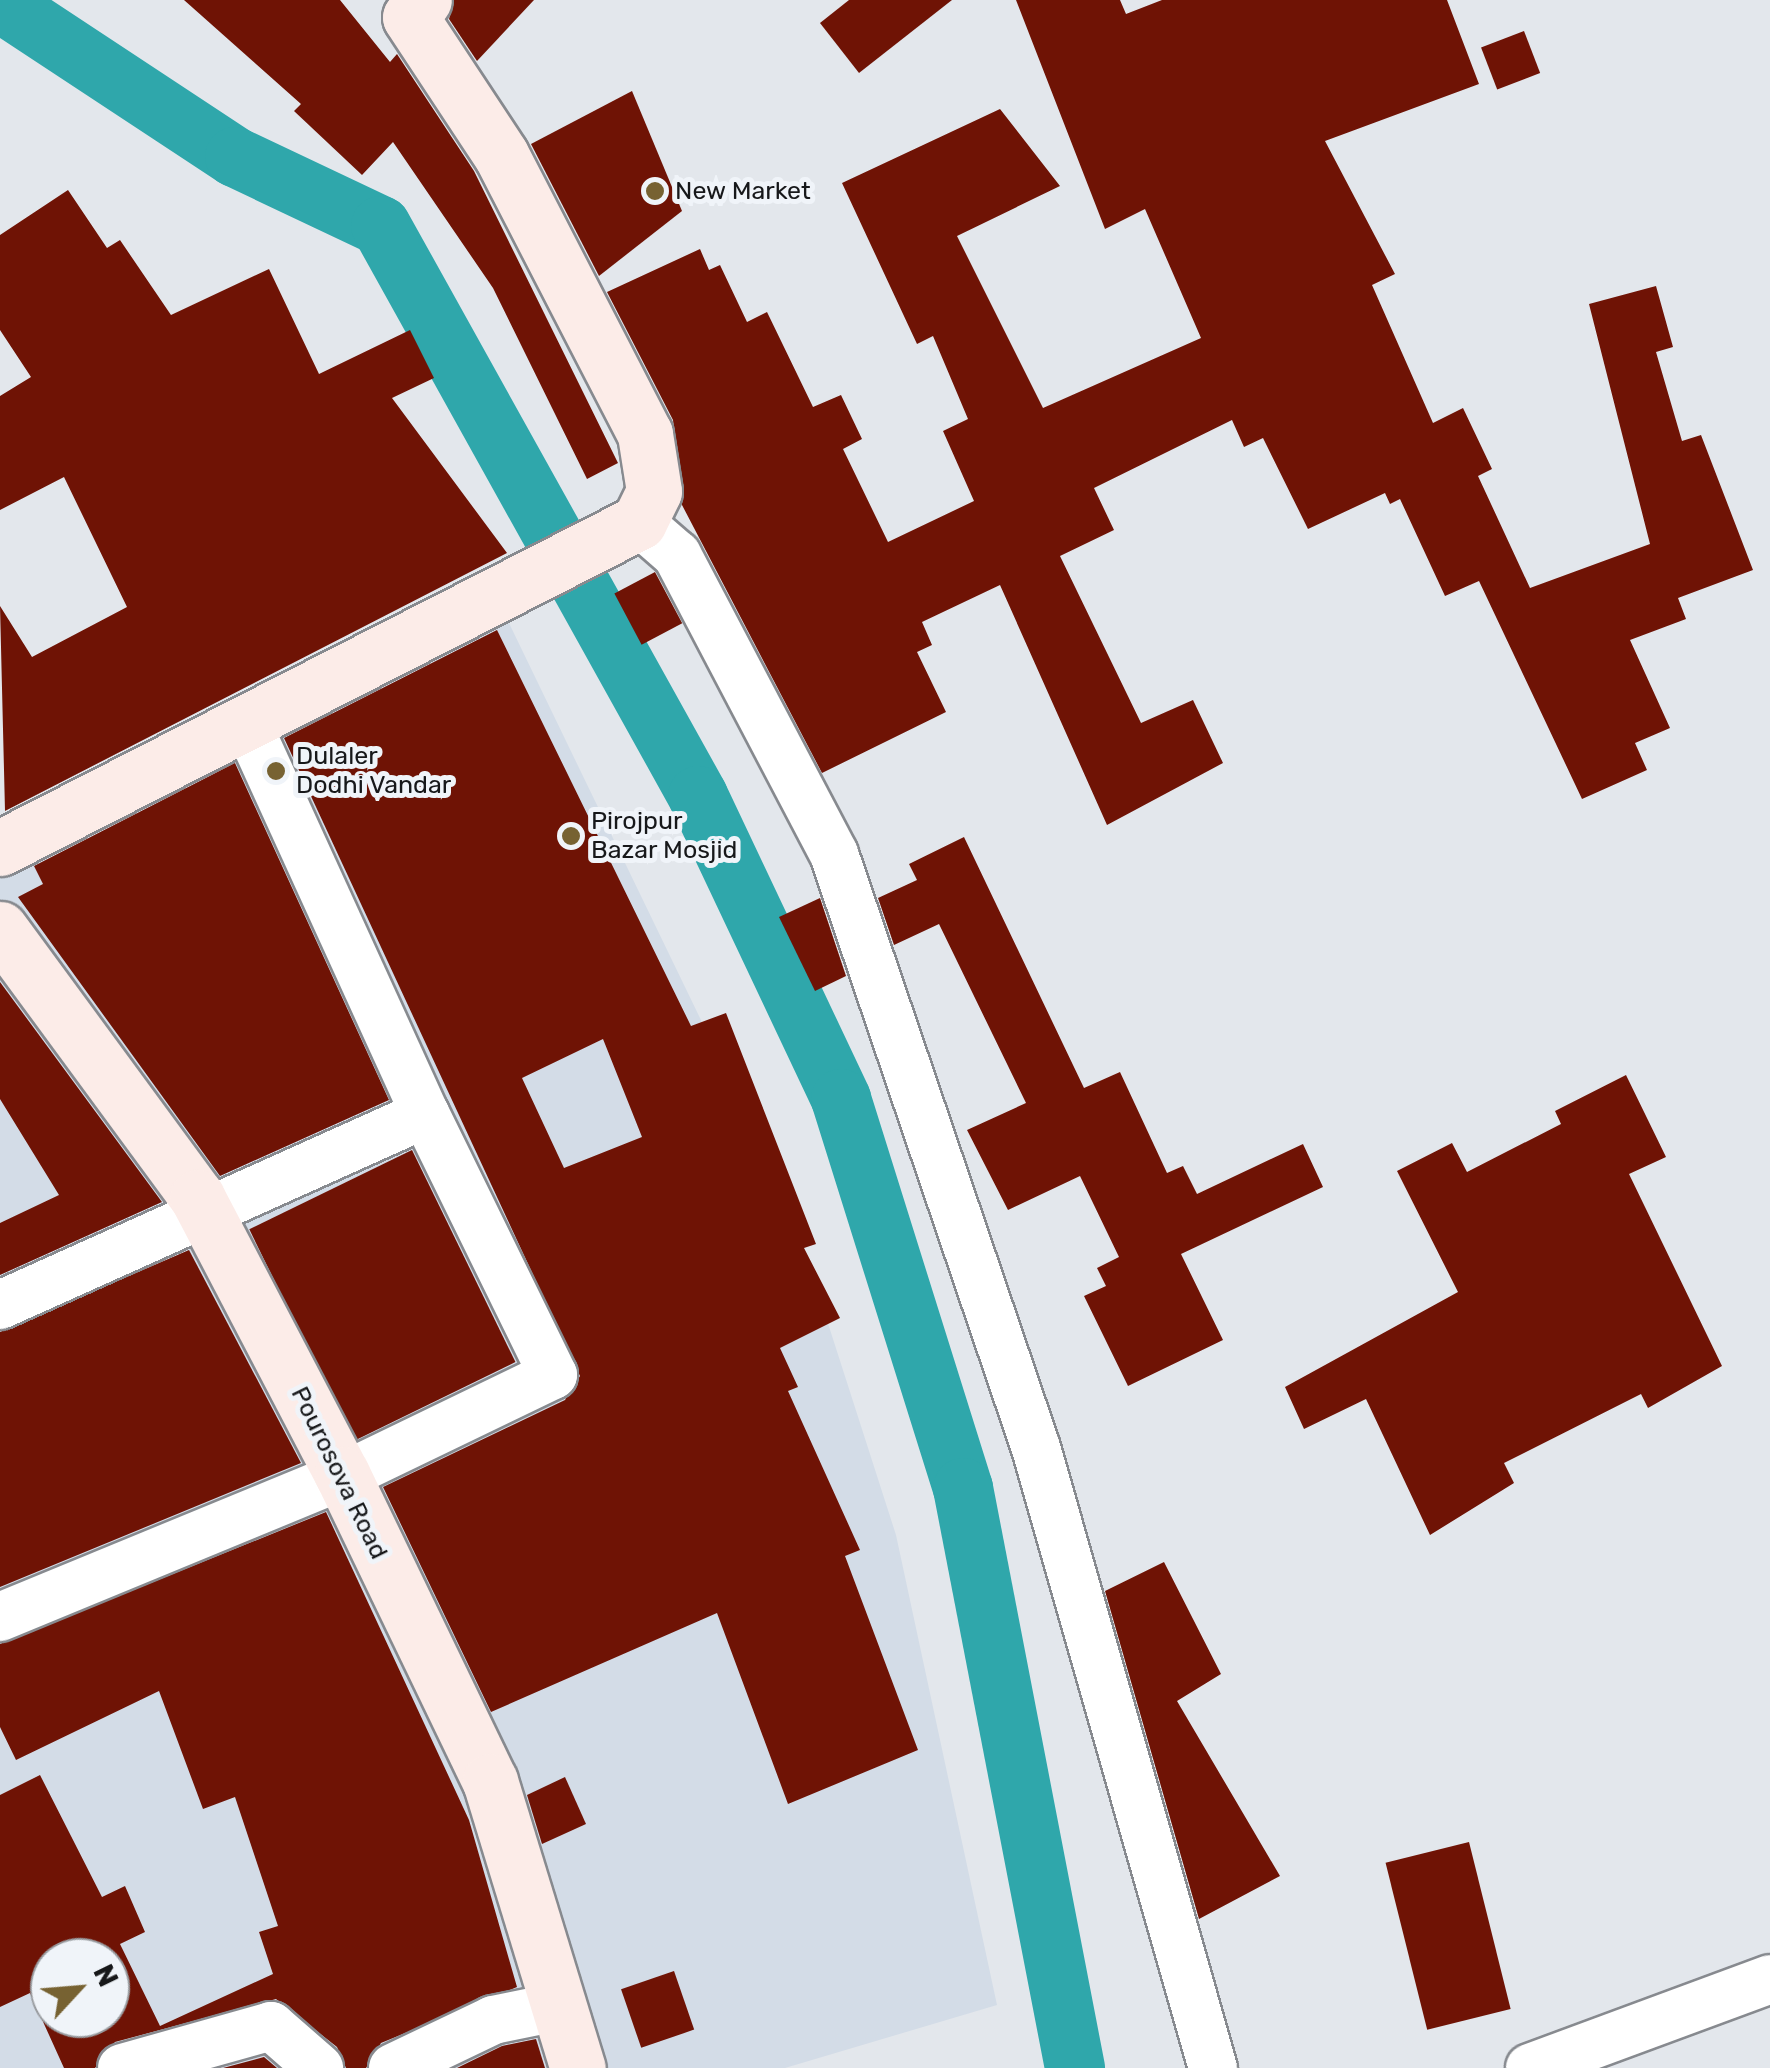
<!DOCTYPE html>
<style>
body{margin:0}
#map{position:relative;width:1770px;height:2068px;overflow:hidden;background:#e3e7ec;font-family:Rubik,sans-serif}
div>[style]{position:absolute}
.built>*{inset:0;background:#d3dce7}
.canal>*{height:60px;margin:-30px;padding:0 30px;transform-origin:30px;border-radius:30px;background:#2fa7ab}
.building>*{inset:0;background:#6f1305;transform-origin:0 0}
.roads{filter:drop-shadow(2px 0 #878a8f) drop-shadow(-2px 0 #878a8f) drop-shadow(0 2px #878a8f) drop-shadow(0 -2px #878a8f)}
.street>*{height:48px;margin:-24px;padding:0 24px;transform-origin:24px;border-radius:24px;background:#fff}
.secondary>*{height:55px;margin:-27.5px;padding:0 27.5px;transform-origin:27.5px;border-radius:27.5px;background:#fcece8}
.dots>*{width:28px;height:28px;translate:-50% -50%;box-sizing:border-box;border:5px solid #f0f4f9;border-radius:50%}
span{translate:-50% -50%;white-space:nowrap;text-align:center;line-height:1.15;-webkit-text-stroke:10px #f0f4f9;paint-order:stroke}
.poi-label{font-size:25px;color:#17181a}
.left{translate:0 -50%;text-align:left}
.street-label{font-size:25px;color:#17181a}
.north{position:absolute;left:30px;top:1938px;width:100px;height:100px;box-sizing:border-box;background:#f0f4f9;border:2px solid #999ca0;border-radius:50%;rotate:64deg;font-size:28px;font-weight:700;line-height:40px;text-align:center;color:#17181a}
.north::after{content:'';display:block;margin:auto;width:35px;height:45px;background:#776232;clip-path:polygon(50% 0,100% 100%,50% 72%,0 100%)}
</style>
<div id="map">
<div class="built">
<i style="clip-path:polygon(evenodd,507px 619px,789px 1202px,896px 1535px,997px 2005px,785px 2068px,0 2068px,0 870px,507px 619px,50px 1958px,110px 1958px,110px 2018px,50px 2018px,50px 1958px)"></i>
</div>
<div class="canal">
<i style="left:0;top:2px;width:282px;rotate:33.4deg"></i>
<i style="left:235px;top:157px;width:161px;rotate:25.3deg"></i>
<i style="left:381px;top:226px;width:652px;rotate:60.92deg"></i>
<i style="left:698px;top:796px;width:335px;rotate:64.7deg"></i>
<i style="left:841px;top:1099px;width:408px;rotate:72.6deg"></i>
<i style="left:963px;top:1488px;width:591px;rotate:79.07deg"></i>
</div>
<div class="building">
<i style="clip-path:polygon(184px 0,340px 0,390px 62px,397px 54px,474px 171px,618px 463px,587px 479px,493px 288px,393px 142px,362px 175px,294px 111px,301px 104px)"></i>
<i style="clip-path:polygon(454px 0,534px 0,477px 61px,449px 19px)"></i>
<i style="clip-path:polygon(849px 0,952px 0,859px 73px,820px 23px)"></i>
<i style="clip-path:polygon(1016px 0,1120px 0,1126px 14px,1162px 0,1447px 0,1479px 84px,1325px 141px,1395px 274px,1372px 285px,1433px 423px,1463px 408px,1492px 469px,1478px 476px,1530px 588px,1650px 544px,1589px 304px,1656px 286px,1673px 347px,1656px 352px,1682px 441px,1701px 435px,1753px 570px,1678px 598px,1686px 619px,1630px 640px,1670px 728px,1635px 743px,1647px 770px,1582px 799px,1479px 581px,1445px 596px,1400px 499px,1390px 504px,1385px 493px,1308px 529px,1263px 438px,1244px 447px,1232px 420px,1094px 488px,1114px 530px,1060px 556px,1141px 723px,1193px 700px,1223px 763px,1107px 825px,1000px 585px,922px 622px,932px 645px,917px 652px,946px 712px,822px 773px,682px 505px,673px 420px,607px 292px,700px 249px,709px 270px,720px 265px,747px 322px,767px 312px,813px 407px,841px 395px,862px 439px,843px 449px,888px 542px,974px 501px,943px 431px,968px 419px,933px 336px,917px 344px,842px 183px,1000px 109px,1060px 186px,957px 236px,1043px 408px,1201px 338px,1145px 209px,1105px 229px)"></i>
<i style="left:1524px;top:31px;width:45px;height:46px;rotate:69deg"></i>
<i style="clip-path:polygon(632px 91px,682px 211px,599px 276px,531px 144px)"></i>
<i style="clip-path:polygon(68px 190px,107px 248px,120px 240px,171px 315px,269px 269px,319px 374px,410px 330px,434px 378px,392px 398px,507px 553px,5px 811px,0 606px,32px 657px,127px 607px,64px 477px,0 510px,0 396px,31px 377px,0 330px,0 235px)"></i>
<i style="left:655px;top:572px;width:58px;height:46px;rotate:62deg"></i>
<i style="clip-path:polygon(evenodd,497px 630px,691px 1026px,726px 1013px,816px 1244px,804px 1248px,840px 1318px,780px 1348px,798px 1387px,788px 1391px,860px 1550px,845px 1556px,918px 1750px,788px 1804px,717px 1613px,491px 1712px,383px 1487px,565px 1400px,580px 1376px,284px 738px,497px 630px,603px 1039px,642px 1137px,564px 1168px,522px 1078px,603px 1039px)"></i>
<i style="clip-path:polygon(235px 763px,389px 1100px,220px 1176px,18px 897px,43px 884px,34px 866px)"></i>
<i style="clip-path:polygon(964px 837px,1084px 1088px,1120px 1072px,1167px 1173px,1183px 1166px,1197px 1194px,1303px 1144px,1323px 1187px,1181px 1254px,1223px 1340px,1128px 1386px,1084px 1296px,1106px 1286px,1097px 1268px,1119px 1257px,1080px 1176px,1008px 1210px,967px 1130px,1026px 1103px,939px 924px,894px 945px,878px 898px,917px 880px,909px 864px)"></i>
<i style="clip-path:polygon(820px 898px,846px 976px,815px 991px,779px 917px)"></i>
<i style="clip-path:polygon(0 982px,162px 1202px,0 1275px,0 1223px,59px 1195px,0 1099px)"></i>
<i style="clip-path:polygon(1626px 1075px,1666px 1157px,1629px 1174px,1722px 1366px,1648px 1408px,1641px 1394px,1504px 1463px,1514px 1483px,1430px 1535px,1366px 1399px,1304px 1429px,1285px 1387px,1458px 1292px,1397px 1171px,1452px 1143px,1467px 1172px,1561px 1124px,1555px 1111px)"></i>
<i style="left:412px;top:1150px;width:236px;height:181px;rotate:64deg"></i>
<i style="clip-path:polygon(189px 1250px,301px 1463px,0 1587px,0 1332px)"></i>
<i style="clip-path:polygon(evenodd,326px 1512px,469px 1820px,517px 1987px,381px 2043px,366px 2068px,346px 2068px,337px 2047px,276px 1999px,115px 2042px,95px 2068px,64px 2068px,30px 1993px,0 2007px,0 1795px,40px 1775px,102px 1897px,125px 1886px,145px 1932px,120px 1944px,160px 2026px,273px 1974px,259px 1932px,278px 1926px,235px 1797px,203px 1809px,159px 1691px,16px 1760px,0 1727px,0 1644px,326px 1512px,50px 1958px,110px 1958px,110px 2018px,50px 2018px,50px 1958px)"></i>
<i style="clip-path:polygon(1164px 1562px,1221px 1674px,1177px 1701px,1280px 1876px,1199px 1919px,1105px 1591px)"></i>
<i style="clip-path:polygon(565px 1777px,586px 1824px,542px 1844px,527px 1795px)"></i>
<i style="left:1469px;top:1842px;width:172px;height:86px;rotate:76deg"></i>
<i style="left:674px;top:1971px;width:62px;height:56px;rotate:71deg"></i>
<i style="clip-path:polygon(536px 2039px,545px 2068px,457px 2068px,502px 2046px)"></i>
<i style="clip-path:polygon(264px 2057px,277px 2068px,223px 2068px)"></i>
</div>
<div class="roads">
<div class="street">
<i style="left:639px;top:522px;width:50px;rotate:41deg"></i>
<i style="left:677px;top:555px;width:338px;rotate:62.3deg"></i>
<i style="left:834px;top:854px;width:627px;rotate:71.22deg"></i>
<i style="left:1036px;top:1448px;width:645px;rotate:74.07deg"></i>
<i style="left:0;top:1305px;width:466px;rotate:-24.2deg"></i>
<i style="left:425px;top:1114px;width:427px;rotate:-114.5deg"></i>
<i style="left:0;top:1617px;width:383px;rotate:-22.4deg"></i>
<i style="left:354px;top:1471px;width:221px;rotate:-25.8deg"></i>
<i style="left:553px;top:1375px;width:291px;rotate:-116.1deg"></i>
<i style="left:122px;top:2068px;width:155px;rotate:-15.7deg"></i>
<i style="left:271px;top:2026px;width:64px;rotate:41.2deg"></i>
<i style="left:393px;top:2068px;width:111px;rotate:-25.6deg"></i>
<i style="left:493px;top:2020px;width:70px;rotate:-11.5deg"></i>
<i style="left:1530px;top:2068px;width:256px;rotate:-20.3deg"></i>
</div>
<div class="secondary">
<i style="left:0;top:848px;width:717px;rotate:-27.03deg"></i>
<i style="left:639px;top:522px;width:34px;rotate:-64deg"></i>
<i style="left:654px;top:491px;width:58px;rotate:-99deg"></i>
<i style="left:645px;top:434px;width:314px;rotate:-117.3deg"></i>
<i style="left:501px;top:155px;width:165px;rotate:-123.4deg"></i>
<i style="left:410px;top:17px;width:22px;rotate:-51deg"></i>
<i style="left:0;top:929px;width:333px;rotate:53.7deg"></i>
<i style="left:197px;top:1197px;width:313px;rotate:62.4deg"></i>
<i style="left:342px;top:1474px;width:341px;rotate:64.3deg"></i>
<i style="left:490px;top:1781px;width:300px;rotate:73deg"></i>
</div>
</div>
<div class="dots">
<i style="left:655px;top:191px;background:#776232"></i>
<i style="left:276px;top:771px;background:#776232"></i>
<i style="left:571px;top:836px;background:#776232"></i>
</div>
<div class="poi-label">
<span class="left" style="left:675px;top:191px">New Market</span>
<span class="left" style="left:296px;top:771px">Dulaler<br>Dodhi Vandar</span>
<span class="left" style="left:591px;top:836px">Pirojpur<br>Bazar Mosjid</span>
</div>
<div class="street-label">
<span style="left:339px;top:1473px;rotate:64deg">Pourosova Road</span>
</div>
<div class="north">N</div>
</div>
